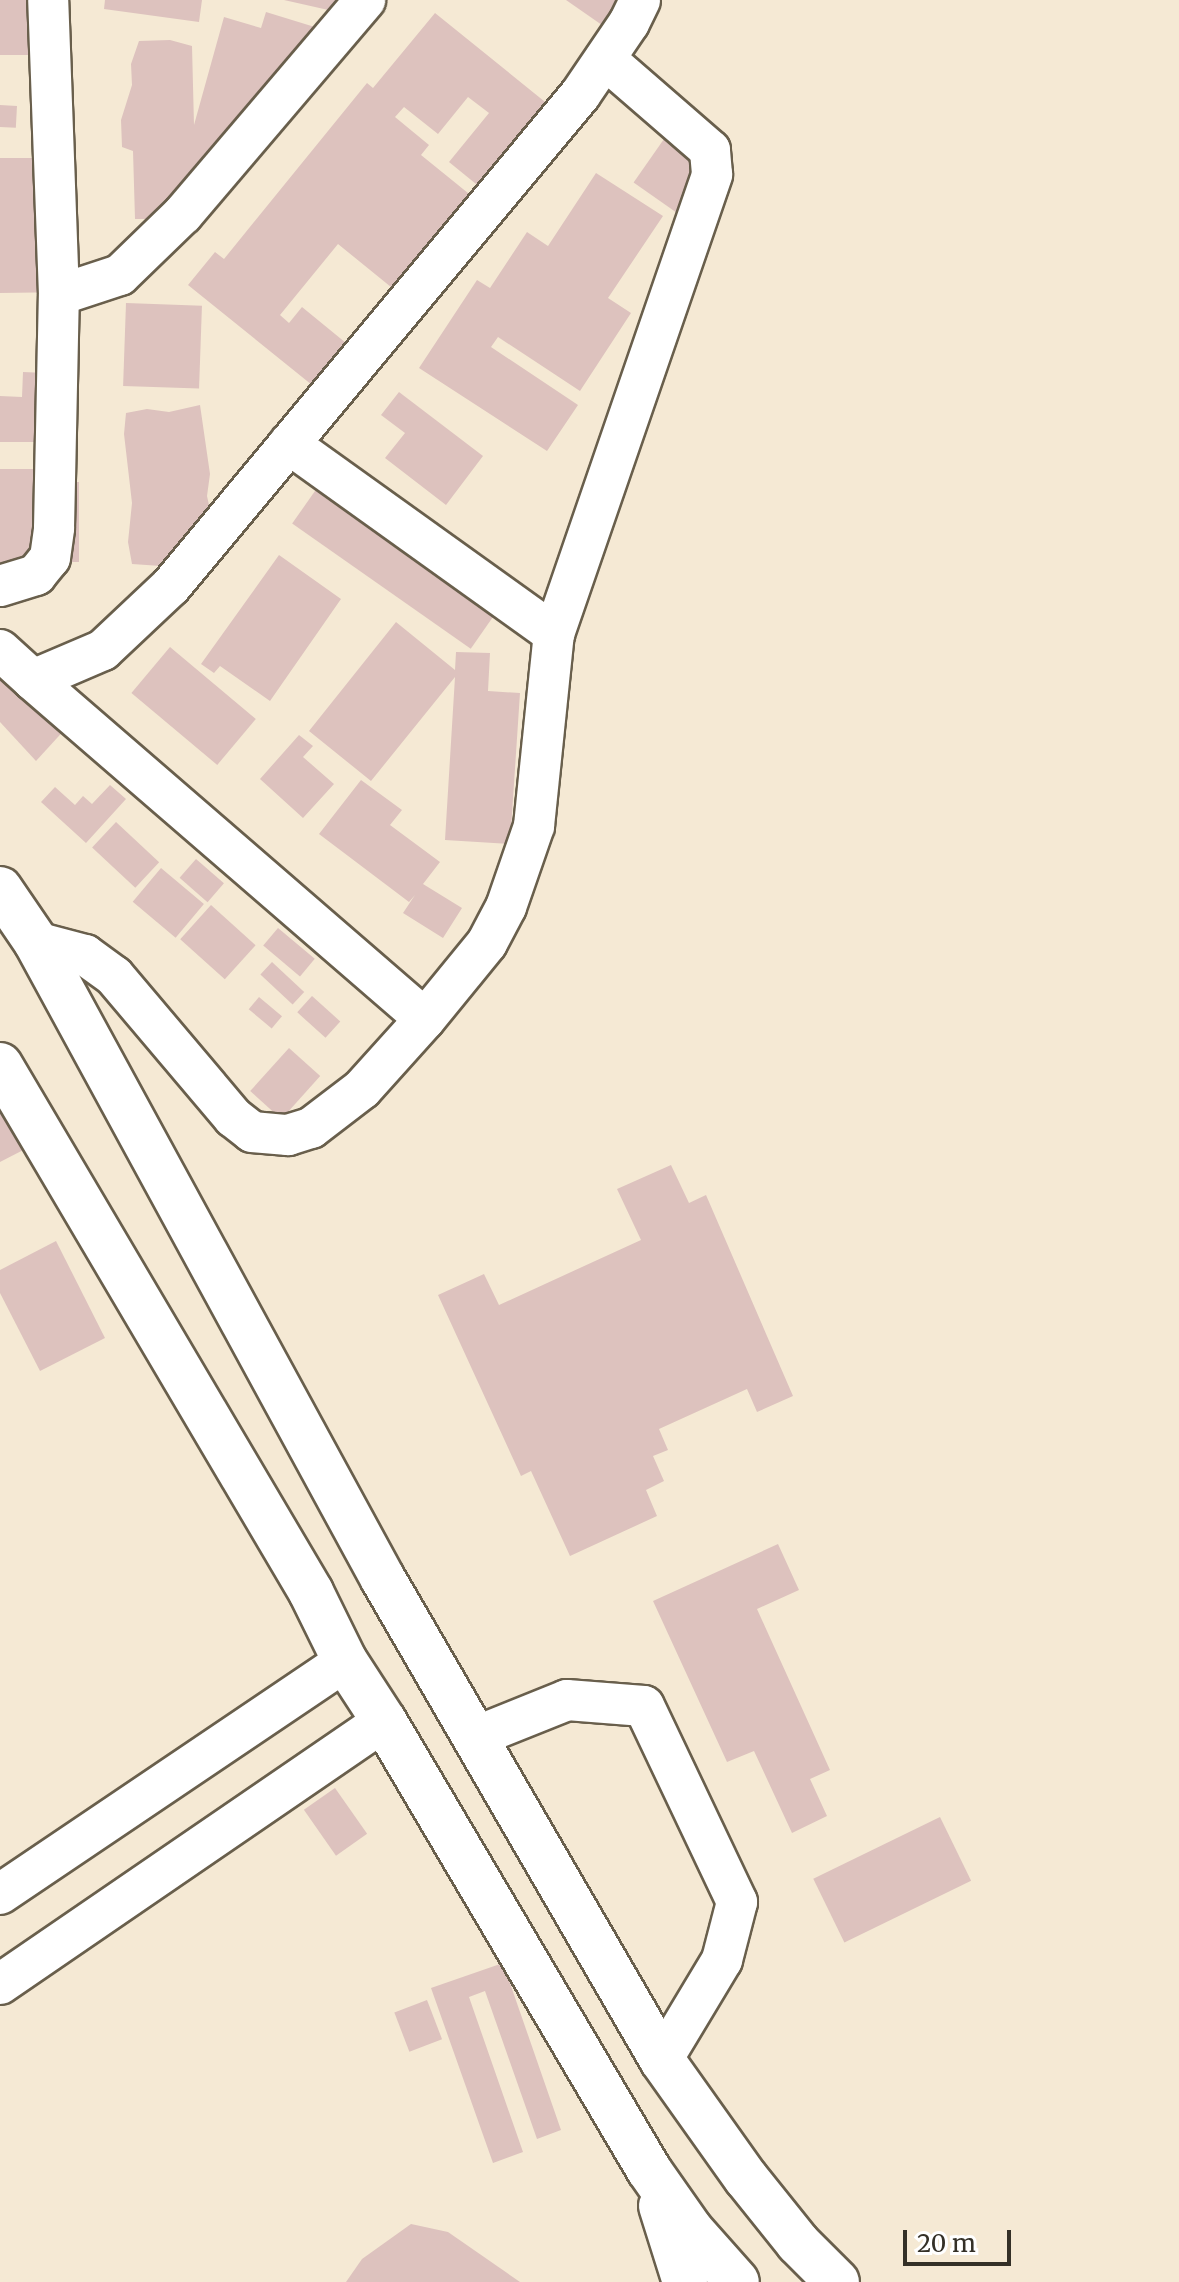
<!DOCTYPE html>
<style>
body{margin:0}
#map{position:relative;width:1179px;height:2282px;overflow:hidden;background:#f5e9d4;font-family:Merriweather,serif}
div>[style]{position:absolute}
.building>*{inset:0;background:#ddc2be;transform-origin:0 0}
.roads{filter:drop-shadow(2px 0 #695f4c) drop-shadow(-2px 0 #695f4c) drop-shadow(0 2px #695f4c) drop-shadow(0 -2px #695f4c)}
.minor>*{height:40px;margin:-20px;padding:0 20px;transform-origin:20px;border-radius:20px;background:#fff}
.highway>*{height:44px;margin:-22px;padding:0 22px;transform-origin:22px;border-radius:22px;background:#fff}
span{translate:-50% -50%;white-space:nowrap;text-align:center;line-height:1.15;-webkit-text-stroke:6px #fff;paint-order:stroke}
.scale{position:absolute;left:903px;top:2230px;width:108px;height:36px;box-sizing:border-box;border:4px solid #343027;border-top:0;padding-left:10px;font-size:24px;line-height:28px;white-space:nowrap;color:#343027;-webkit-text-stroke:6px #fff;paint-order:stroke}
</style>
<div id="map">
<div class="building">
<i style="left:0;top:0;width:48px;height:55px"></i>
<i style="clip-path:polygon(105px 0,202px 0,199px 22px,104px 9px)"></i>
<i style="clip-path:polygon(284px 0,359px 0,355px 16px)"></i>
<i style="clip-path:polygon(566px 0,634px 0,612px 32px)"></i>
<i style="clip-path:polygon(266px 12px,318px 28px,254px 129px,227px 130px,228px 141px,177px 219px,135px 219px,133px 151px,122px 147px,121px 120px,132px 85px,131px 64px,139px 41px,170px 40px,192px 46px,194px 125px,224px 17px,261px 28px)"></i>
<i style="clip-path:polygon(435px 13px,560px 114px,492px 197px,449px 162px,489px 113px,468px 97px,438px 134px,404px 107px,395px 117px,429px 145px,421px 155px,484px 206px,407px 300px,338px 244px,280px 315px,289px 323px,302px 307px,346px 343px,312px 385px,188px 285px,215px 252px,224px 259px,367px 83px,373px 88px)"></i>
<i style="left:0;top:105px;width:17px;height:22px;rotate:3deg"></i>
<i style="left:664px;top:139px;width:54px;height:53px;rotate:35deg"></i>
<i style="clip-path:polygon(0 158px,46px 158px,70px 292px,0 293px)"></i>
<i style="clip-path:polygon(596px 173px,663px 216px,608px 298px,631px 313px,580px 391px,498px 337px,491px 347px,578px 405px,547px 451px,419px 368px,477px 280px,490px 288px,527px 232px,548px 246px)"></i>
<i style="left:126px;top:303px;width:76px;height:83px;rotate:2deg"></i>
<i style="clip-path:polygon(23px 372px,69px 374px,66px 442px,0 442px,0 396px,22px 397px)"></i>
<i style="clip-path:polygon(399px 392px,483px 456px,446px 505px,385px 458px,405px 433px,381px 415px)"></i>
<i style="clip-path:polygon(200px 405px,210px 474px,207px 496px,213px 523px,209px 557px,161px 566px,132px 564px,128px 542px,132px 503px,124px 434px,126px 413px,147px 409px,169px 412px)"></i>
<i style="clip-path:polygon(0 469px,34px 469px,34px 482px,79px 482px,79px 562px,0 562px)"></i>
<i style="left:322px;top:481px;width:218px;height:52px;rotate:35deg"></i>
<i style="clip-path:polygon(279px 555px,341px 599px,270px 701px,220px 666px,214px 673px,201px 664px)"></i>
<i style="clip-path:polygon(396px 622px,455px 670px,456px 652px,490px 653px,488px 691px,520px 693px,510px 844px,445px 840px,455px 677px,371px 781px,309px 731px)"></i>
<i style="left:170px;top:647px;width:112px;height:60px;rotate:40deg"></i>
<i style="clip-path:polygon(0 670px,68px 726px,36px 761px,0 722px)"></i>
<i style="clip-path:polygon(299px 735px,313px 746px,303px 757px,334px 784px,303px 818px,260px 779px)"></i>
<i style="clip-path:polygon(361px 780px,402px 810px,390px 825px,440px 862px,423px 884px,462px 908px,443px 938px,403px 913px,415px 895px,409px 902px,319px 834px)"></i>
<i style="clip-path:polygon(110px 785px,126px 799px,86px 843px,41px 802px,55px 787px,75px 805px,83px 796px,92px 804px)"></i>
<i style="left:116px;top:822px;width:59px;height:35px;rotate:43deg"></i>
<i style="left:196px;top:859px;width:37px;height:25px;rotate:41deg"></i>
<i style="left:161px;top:868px;width:56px;height:44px;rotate:40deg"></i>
<i style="left:211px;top:905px;width:60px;height:46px;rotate:42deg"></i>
<i style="left:278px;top:928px;width:48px;height:23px;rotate:40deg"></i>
<i style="left:272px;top:962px;width:44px;height:17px;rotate:43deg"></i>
<i style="left:312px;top:996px;width:38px;height:22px;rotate:42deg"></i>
<i style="left:259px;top:997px;width:30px;height:16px;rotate:40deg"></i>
<i style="left:289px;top:1048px;width:42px;height:58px;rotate:42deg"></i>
<i style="clip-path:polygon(0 1089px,33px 1145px,0 1162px)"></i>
<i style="clip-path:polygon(671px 1165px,689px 1203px,706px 1195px,793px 1396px,757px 1412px,747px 1389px,659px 1429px,668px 1450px,653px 1456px,664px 1481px,646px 1490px,657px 1516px,570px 1556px,531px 1471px,521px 1476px,438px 1295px,484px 1274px,499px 1305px,641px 1240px,617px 1189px)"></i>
<i style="clip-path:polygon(56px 1241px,105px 1338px,40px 1371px,0 1293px,0 1270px)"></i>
<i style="clip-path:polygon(778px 1544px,799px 1590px,757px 1609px,830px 1770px,810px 1779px,827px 1816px,792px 1833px,754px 1751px,727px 1762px,653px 1601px)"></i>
<i style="left:335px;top:1788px;width:56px;height:38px;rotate:55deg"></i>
<i style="left:940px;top:1817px;width:71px;height:141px;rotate:64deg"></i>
<i style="clip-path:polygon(503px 1963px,561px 2130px,537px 2139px,485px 1991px,469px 1997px,523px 2152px,493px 2163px,431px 1988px)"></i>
<i style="left:427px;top:2000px;width:42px;height:35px;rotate:69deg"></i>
<i style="clip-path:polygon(411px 2224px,448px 2232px,520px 2282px,346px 2282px,362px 2259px)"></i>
</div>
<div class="roads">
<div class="minor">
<i style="left:59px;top:295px;width:64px;rotate:-18.2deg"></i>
<i style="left:120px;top:275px;width:88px;rotate:-44.1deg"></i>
<i style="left:183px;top:214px;width:281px;rotate:-49.6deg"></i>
<i style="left:289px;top:444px;width:326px;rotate:35.6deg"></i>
<i style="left:0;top:586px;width:38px;rotate:-17deg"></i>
<i style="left:36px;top:575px;width:22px;rotate:-51deg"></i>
<i style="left:50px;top:558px;width:30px;rotate:-82deg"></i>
<i style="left:54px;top:528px;width:233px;rotate:-88.8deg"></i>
<i style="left:59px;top:295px;width:295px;rotate:-92.1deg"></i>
<i style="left:0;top:650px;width:45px;rotate:42.3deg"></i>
<i style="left:33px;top:680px;width:76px;rotate:-23.2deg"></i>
<i style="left:103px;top:650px;width:93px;rotate:-43.3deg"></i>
<i style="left:171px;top:586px;width:639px;rotate:-50.21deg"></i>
<i style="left:580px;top:95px;width:87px;rotate:-55.8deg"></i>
<i style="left:629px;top:23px;width:25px;rotate:-64deg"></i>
<i style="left:33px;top:680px;width:518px;rotate:40.85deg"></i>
<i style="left:425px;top:1019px;width:98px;rotate:-50.8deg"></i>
<i style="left:487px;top:943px;width:41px;rotate:-62.2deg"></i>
<i style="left:506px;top:907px;width:86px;rotate:-70.9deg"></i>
<i style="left:534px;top:826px;width:193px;rotate:-84.1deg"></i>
<i style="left:554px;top:634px;width:486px;rotate:-71deg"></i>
<i style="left:712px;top:174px;width:24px;rotate:-95deg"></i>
<i style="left:710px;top:150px;width:139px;rotate:-139.1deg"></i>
<i style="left:36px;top:942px;width:51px;rotate:14.9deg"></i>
<i style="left:85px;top:955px;width:36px;rotate:36deg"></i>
<i style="left:114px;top:976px;width:185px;rotate:49.8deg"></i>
<i style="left:233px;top:1117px;width:24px;rotate:38deg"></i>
<i style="left:252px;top:1132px;width:36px;rotate:5deg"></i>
<i style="left:288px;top:1135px;width:24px;rotate:-17deg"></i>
<i style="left:311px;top:1128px;width:64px;rotate:-37.4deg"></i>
<i style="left:362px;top:1089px;width:94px;rotate:-48deg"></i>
<i style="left:475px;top:1737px;width:99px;rotate:-21.9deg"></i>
<i style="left:567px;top:1700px;width:77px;rotate:4.5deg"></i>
<i style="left:644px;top:1706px;width:217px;rotate:64.6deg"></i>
<i style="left:737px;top:1902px;width:60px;rotate:104.5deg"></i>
<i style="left:722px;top:1960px;width:117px;rotate:121deg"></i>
<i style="left:0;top:1894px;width:416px;rotate:-34deg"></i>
<i style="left:0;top:1984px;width:465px;rotate:-34.4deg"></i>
</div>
<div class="highway">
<i style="left:0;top:889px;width:64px;rotate:55.8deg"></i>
<i style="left:36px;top:942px;width:725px;rotate:61.42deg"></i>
<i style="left:383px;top:1579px;width:556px;rotate:59.88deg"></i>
<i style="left:662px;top:2060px;width:145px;rotate:54.6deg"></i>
<i style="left:746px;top:2178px;width:83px;rotate:51.3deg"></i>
<i style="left:798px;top:2243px;width:55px;rotate:45deg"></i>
<i style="left:0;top:1065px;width:612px;rotate:59.45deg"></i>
<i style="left:311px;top:1592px;width:77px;rotate:63.8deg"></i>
<i style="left:345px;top:1661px;width:72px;rotate:57deg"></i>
<i style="left:384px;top:1721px;width:521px;rotate:59.45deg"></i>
<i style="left:649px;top:2170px;width:73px;rotate:55deg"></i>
<i style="left:691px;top:2230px;width:69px;rotate:48.5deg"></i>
<i style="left:661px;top:2206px;width:80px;rotate:72.5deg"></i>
</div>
</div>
<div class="scale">20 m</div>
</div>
